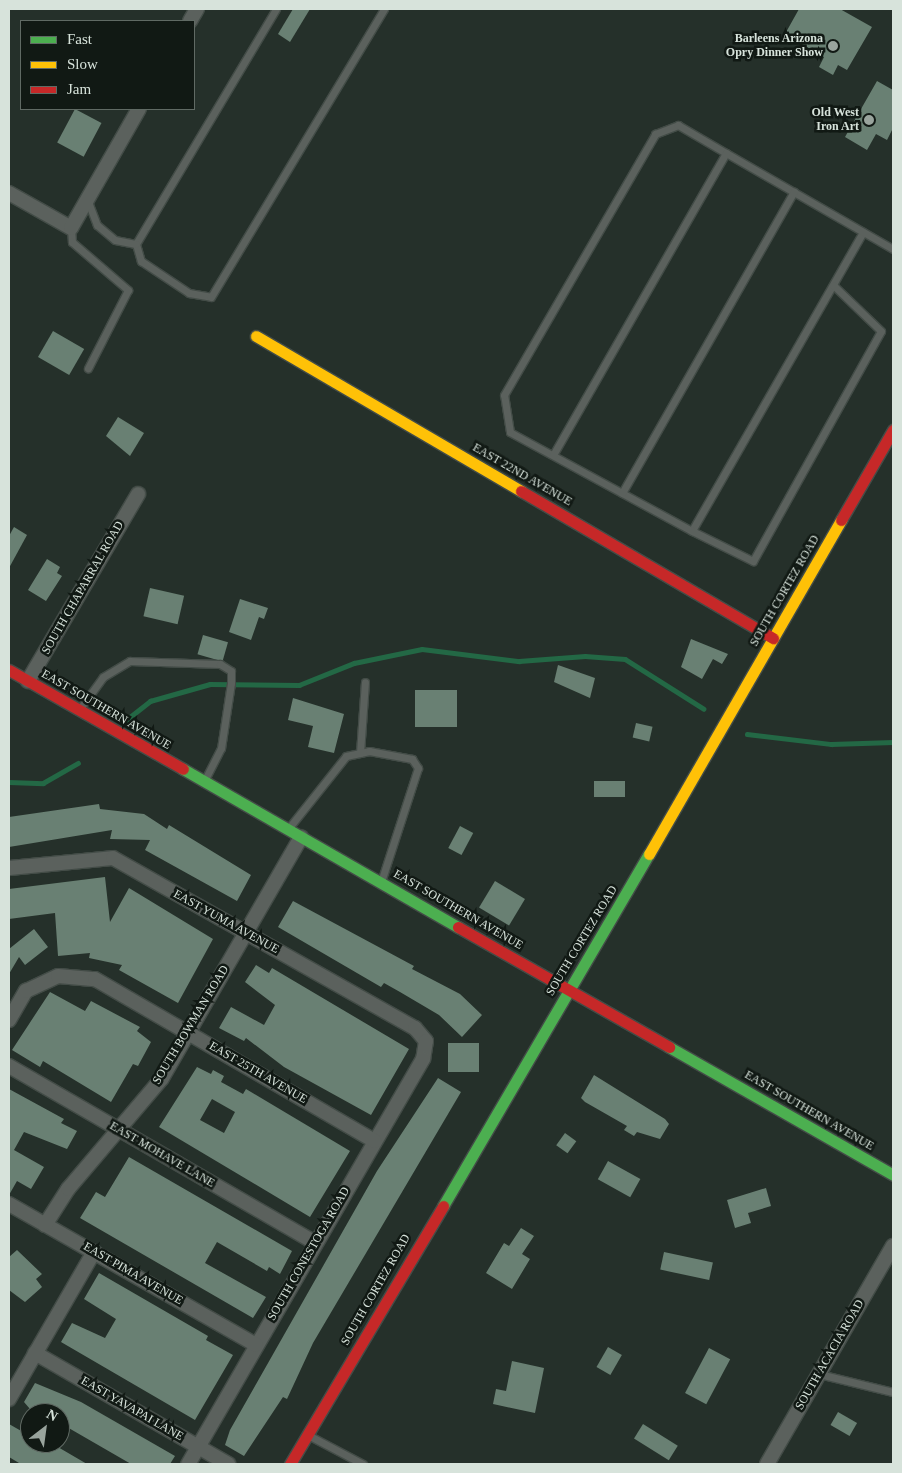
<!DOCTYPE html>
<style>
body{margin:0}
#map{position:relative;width:902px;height:1473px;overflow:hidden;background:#25302a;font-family:Georgia,serif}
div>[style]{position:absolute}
.stream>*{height:4.5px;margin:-2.25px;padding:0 2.25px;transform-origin:2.25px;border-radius:2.25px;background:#236845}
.building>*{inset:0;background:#698073;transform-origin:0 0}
.roads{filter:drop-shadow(1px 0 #434c47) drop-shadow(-1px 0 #434c47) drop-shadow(0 1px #434c47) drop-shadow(0 -1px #434c47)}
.lane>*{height:7px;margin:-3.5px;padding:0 3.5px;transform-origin:3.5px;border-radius:3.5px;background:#5b615d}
.street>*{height:14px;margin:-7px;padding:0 7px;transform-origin:7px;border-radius:7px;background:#5b615d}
.fast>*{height:11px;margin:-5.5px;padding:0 5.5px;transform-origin:5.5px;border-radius:5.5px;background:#4caf50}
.slow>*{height:11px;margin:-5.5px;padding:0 5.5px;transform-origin:5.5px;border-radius:5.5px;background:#ffc107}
.jam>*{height:11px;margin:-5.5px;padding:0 5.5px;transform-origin:5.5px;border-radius:5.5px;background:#c62828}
.dots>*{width:14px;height:14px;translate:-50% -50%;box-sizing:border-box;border:2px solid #111914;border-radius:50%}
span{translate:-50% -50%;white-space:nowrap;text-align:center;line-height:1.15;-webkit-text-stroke:5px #111914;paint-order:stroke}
.poi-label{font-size:12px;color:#d7e3db;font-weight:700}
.right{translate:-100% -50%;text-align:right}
.street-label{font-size:12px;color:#d7e3db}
.frame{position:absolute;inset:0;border:10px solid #d7e3db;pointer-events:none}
.legend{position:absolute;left:20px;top:20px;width:175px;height:90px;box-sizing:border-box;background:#111914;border:1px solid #606a64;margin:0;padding:6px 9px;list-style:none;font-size:15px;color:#d7e3db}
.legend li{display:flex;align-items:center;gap:10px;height:25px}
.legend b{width:25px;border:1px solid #606a64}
.north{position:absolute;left:20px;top:1403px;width:50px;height:50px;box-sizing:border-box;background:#111914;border:1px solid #606a64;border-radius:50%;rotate:30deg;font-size:14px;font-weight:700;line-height:20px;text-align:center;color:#d7e3db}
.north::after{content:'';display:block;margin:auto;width:18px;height:22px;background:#99a49d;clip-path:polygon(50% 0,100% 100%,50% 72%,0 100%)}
</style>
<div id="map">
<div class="stream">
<i style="left:126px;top:720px;width:31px;rotate:-38deg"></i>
<i style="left:150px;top:701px;width:62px;rotate:-15.8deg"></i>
<i style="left:210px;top:684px;width:89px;rotate:0.6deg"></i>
<i style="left:299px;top:685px;width:59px;rotate:-21.8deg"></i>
<i style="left:354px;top:663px;width:69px;rotate:-11.6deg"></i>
<i style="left:422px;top:649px;width:98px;rotate:7.1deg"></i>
<i style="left:519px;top:661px;width:66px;rotate:-4.3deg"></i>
<i style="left:585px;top:656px;width:40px;rotate:4.3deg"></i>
<i style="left:625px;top:659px;width:93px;rotate:32.3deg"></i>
<i style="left:747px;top:734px;width:85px;rotate:6.8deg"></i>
<i style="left:831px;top:744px;width:62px;rotate:-1.8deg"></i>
<i style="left:9px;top:782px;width:34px;rotate:2deg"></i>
<i style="left:43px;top:783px;width:40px;rotate:-29.7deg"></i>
</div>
<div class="building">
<i style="clip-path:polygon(293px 9px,310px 9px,290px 42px,278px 34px)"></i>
<i style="clip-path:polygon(799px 9px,840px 9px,872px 27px,847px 70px,838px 65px,833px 75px,819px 67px,824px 57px,785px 34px)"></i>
<i style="clip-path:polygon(877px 81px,893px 90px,893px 128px,887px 140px,876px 134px,867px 150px,845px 137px)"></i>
<i style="left:75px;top:109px;width:30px;height:38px;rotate:28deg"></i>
<i style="left:53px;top:331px;width:36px;height:30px;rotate:30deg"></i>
<i style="clip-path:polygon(118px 417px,144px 433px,130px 456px,106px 436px)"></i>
<i style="clip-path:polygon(14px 527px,27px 535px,9px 568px,9px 536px)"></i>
<i style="clip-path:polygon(47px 559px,60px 567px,57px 573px,62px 576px,46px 601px,28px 590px)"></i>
<i style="left:150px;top:588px;width:35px;height:29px;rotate:13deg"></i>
<i style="clip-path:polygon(240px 599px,268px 608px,264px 619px,259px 617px,251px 640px,229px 632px)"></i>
<i style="left:203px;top:635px;width:26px;height:20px;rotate:16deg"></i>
<i style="clip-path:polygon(691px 639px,728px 654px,722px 664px,713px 659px,702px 679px,681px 667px)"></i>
<i style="clip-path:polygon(558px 665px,595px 678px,590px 698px,554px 682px)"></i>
<i style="left:457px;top:690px;width:37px;height:42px;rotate:90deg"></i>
<i style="clip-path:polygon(293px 698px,344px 714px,334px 753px,308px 747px,313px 726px,288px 720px)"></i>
<i style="left:636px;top:723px;width:17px;height:15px;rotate:13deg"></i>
<i style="left:594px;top:781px;width:31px;height:16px"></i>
<i style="clip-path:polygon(99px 804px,100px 809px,144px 814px,167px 829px,169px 825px,251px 875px,237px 901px,145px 850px,150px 840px,110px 839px,112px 830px,9px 847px,9px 817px)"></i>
<i style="left:460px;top:826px;width:15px;height:25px;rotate:28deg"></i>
<i style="clip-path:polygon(105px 877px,110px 922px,129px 888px,213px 939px,178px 1003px,119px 970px,122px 965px,89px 958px,90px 953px,58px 956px,55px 913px,9px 919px,9px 889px)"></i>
<i style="left:495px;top:881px;width:35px;height:31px;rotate:31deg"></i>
<i style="clip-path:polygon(293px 901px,414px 966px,412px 969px,460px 994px,482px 1015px,462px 1037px,439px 1015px,400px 992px,384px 983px,381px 987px,278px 927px)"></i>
<i style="clip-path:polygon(34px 929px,48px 947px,25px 965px,19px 957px,9px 974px,9px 949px)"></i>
<i style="clip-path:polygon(256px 965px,269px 973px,272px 968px,409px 1049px,371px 1115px,284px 1067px,246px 1038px,244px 1041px,219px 1028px,231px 1007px,264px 1025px,275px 1005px,245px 982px)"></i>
<i style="clip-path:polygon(50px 992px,85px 1011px,91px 1001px,140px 1027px,137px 1031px,151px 1042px,138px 1066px,133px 1064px,111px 1102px,43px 1061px,40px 1067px,12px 1050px)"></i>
<i style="left:448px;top:1043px;width:31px;height:29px"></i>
<i style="clip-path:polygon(evenodd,197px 1067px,211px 1074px,213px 1070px,224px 1076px,221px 1082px,243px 1094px,246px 1089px,350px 1151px,310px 1217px,159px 1127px,197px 1067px,212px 1099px,235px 1112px,224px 1133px,200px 1120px,212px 1099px)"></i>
<i style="clip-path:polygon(594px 1075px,665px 1119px,669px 1124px,660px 1139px,637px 1132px,634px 1136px,624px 1130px,627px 1126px,585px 1102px,581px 1098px)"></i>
<i style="clip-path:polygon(438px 1078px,461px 1092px,313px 1343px,287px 1399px,283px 1397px,244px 1456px,225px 1445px,230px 1430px,377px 1171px)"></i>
<i style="clip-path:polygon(9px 1089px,64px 1119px,61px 1123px,77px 1131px,67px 1149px,24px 1132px,14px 1150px,44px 1167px,31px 1189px,17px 1181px,9px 1195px)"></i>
<i style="left:565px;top:1133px;width:14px;height:15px;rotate:36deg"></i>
<i style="clip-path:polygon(129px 1157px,292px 1251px,280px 1274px,269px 1267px,267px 1271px,217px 1242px,205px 1263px,266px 1297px,253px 1318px,80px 1218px,96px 1192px,105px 1197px)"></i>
<i style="left:608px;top:1161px;width:37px;height:21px;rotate:29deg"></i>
<i style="clip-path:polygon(766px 1188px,771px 1206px,748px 1213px,751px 1223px,735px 1228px,727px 1200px)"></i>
<i style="clip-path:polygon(521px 1228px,534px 1236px,522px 1254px,530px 1259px,512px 1289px,486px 1273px,504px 1243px,509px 1246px)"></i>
<i style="clip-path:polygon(17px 1250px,42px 1274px,36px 1279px,42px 1287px,25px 1302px,9px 1290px,9px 1257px)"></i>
<i style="left:664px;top:1252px;width:50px;height:18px;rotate:12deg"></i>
<i style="clip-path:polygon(99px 1273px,208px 1336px,206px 1340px,233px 1355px,195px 1420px,61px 1342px,72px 1323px,105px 1338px,116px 1319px,84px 1299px)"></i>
<i style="left:608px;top:1347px;width:16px;height:23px;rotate:30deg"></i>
<i style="left:709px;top:1348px;width:24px;height:51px;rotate:28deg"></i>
<i style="clip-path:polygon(512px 1361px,544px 1368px,535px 1413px,493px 1404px,496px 1389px,506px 1391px)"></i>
<i style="clip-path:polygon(35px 1383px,81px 1402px,175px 1456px,170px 1464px,131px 1464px,60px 1423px,60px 1413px,30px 1409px,24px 1402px)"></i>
<i style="left:838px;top:1412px;width:22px;height:15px;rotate:30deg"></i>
<i style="clip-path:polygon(9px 1424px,30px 1436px,30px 1443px,51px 1443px,87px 1464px,19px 1463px,9px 1457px)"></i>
<i style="left:643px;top:1424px;width:41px;height:17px;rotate:32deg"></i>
</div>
<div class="roads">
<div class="lane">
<i style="left:276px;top:9px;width:274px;rotate:120.8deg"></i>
<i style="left:136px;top:244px;width:18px;rotate:74deg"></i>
<i style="left:141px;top:261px;width:58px;rotate:33.7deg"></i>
<i style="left:189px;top:293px;width:22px;rotate:10deg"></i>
<i style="left:211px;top:297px;width:336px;rotate:-59deg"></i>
<i style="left:87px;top:199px;width:28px;rotate:69deg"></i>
<i style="left:97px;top:225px;width:23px;rotate:40deg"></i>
<i style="left:115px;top:240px;width:21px;rotate:11deg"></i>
<i style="left:71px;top:228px;width:14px;rotate:86deg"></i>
<i style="left:72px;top:242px;width:74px;rotate:40.6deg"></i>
<i style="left:128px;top:290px;width:88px;rotate:117.1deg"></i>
<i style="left:863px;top:232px;width:344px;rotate:119.8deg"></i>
<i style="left:692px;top:531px;width:207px;rotate:-151.5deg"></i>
<i style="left:510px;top:432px;width:37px;rotate:-99deg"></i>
<i style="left:504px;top:395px;width:302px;rotate:-59.9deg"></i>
<i style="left:655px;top:134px;width:25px;rotate:-21deg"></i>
<i style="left:678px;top:125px;width:56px;rotate:30.3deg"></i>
<i style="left:726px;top:153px;width:193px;rotate:29.9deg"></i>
<i style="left:553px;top:455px;width:348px;rotate:-60.2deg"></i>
<i style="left:622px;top:493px;width:347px;rotate:-60.3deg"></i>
<i style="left:692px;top:531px;width:68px;rotate:26.2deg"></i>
<i style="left:753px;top:561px;width:263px;rotate:-60.9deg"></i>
<i style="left:881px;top:331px;width:66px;rotate:-136.2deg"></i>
<i style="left:79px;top:710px;width:41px;rotate:-54deg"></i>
<i style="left:103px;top:677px;width:31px;rotate:-31deg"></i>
<i style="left:130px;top:661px;width:90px;rotate:1.9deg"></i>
<i style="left:220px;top:664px;width:13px;rotate:32deg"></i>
<i style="left:231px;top:671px;width:12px;rotate:90deg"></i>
<i style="left:231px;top:683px;width:66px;rotate:98.7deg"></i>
<i style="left:221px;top:748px;width:37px;rotate:117deg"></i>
<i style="left:360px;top:753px;width:71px;rotate:-86deg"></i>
<i style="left:288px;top:829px;width:93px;rotate:-51.5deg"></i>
<i style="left:346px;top:756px;width:24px;rotate:-12deg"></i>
<i style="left:369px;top:751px;width:44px;rotate:10.5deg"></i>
<i style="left:412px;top:759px;width:11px;rotate:56deg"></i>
<i style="left:418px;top:768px;width:120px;rotate:108deg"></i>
<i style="left:819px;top:1374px;width:76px;rotate:13.7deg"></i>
<i style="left:308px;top:1435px;width:62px;rotate:27.8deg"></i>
</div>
<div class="street">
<i style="left:190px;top:21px;width:14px;rotate:-60deg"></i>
<i style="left:9px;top:193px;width:71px;rotate:29.4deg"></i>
<i style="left:71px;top:228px;width:137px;rotate:-60.3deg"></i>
<i style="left:28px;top:681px;width:217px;rotate:-59.5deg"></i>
<i style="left:9px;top:868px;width:104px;rotate:-5.5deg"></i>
<i style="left:113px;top:858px;width:347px;rotate:29.4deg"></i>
<i style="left:415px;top:1028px;width:17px;rotate:50deg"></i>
<i style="left:426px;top:1041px;width:18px;rotate:99deg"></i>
<i style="left:423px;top:1059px;width:468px;rotate:120.1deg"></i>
<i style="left:9px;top:1020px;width:34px;rotate:-60deg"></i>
<i style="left:26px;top:991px;width:35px;rotate:-25deg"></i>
<i style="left:58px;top:976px;width:37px;rotate:5deg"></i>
<i style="left:95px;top:979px;width:323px;rotate:30.1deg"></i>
<i style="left:9px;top:1066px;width:354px;rotate:30deg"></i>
<i style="left:9px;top:1204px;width:284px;rotate:29.7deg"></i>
<i style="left:45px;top:1225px;width:43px;rotate:-57.4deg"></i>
<i style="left:68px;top:1189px;width:145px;rotate:-49.7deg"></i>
<i style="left:162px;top:1078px;width:278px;rotate:-60deg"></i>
<i style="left:35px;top:1353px;width:223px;rotate:29.9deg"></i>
<i style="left:9px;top:1399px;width:170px;rotate:-60deg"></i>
<i style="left:767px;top:1464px;width:252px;rotate:-60deg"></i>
</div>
<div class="fast">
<i style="left:183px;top:769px;width:317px;rotate:29.9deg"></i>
<i style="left:669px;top:1047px;width:258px;rotate:29.7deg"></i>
<i style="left:443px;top:1206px;width:408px;rotate:-59.7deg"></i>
</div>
<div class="slow">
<i style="left:256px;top:336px;width:307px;rotate:30.3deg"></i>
<i style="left:649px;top:854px;width:385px;rotate:-60.1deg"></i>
</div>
<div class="jam">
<i style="left:521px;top:491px;width:292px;rotate:30.3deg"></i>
<i style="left:841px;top:520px;width:104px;rotate:-60deg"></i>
<i style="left:9px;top:670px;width:200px;rotate:29.6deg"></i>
<i style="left:458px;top:927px;width:243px;rotate:29.6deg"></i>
<i style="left:290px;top:1464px;width:300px;rotate:-59.3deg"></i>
</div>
</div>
<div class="dots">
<i style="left:833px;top:46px;background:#99a49d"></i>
<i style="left:869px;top:120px;background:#99a49d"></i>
</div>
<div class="poi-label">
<span class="right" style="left:823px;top:46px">Barleens Arizona<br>Opry Dinner Show</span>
<span class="right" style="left:859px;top:120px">Old West<br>Iron Art</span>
</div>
<div class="street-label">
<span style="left:522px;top:475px;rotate:30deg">EAST 22ND AVENUE</span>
<span style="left:83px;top:588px;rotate:-60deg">SOUTH CHAPARRAL ROAD</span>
<span style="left:785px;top:591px;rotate:-60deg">SOUTH CORTEZ ROAD</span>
<span style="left:106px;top:710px;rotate:30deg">EAST SOUTHERN AVENUE</span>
<span style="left:458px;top:910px;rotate:30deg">EAST SOUTHERN AVENUE</span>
<span style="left:226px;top:922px;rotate:29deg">EAST YUMA AVENUE</span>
<span style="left:582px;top:941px;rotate:-59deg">SOUTH CORTEZ ROAD</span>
<span style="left:191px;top:1025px;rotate:-59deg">SOUTH BOWMAN ROAD</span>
<span style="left:258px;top:1073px;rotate:30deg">EAST 25TH AVENUE</span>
<span style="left:809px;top:1111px;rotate:30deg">EAST SOUTHERN AVENUE</span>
<span style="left:162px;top:1155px;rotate:30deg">EAST MOHAVE LANE</span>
<span style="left:309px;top:1254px;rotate:-60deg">SOUTH CONESTOGA ROAD</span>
<span style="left:133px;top:1274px;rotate:30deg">EAST PIMA AVENUE</span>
<span style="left:376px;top:1290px;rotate:-60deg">SOUTH CORTEZ ROAD</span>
<span style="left:830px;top:1355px;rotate:-60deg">SOUTH ACACIA ROAD</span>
<span style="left:132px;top:1409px;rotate:30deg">EAST YAVAPAI LANE</span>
</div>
<div class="frame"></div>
<ul class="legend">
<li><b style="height:6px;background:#4caf50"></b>Fast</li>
<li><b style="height:6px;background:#ffc107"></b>Slow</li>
<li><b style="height:6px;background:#c62828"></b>Jam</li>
</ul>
<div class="north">N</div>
</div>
